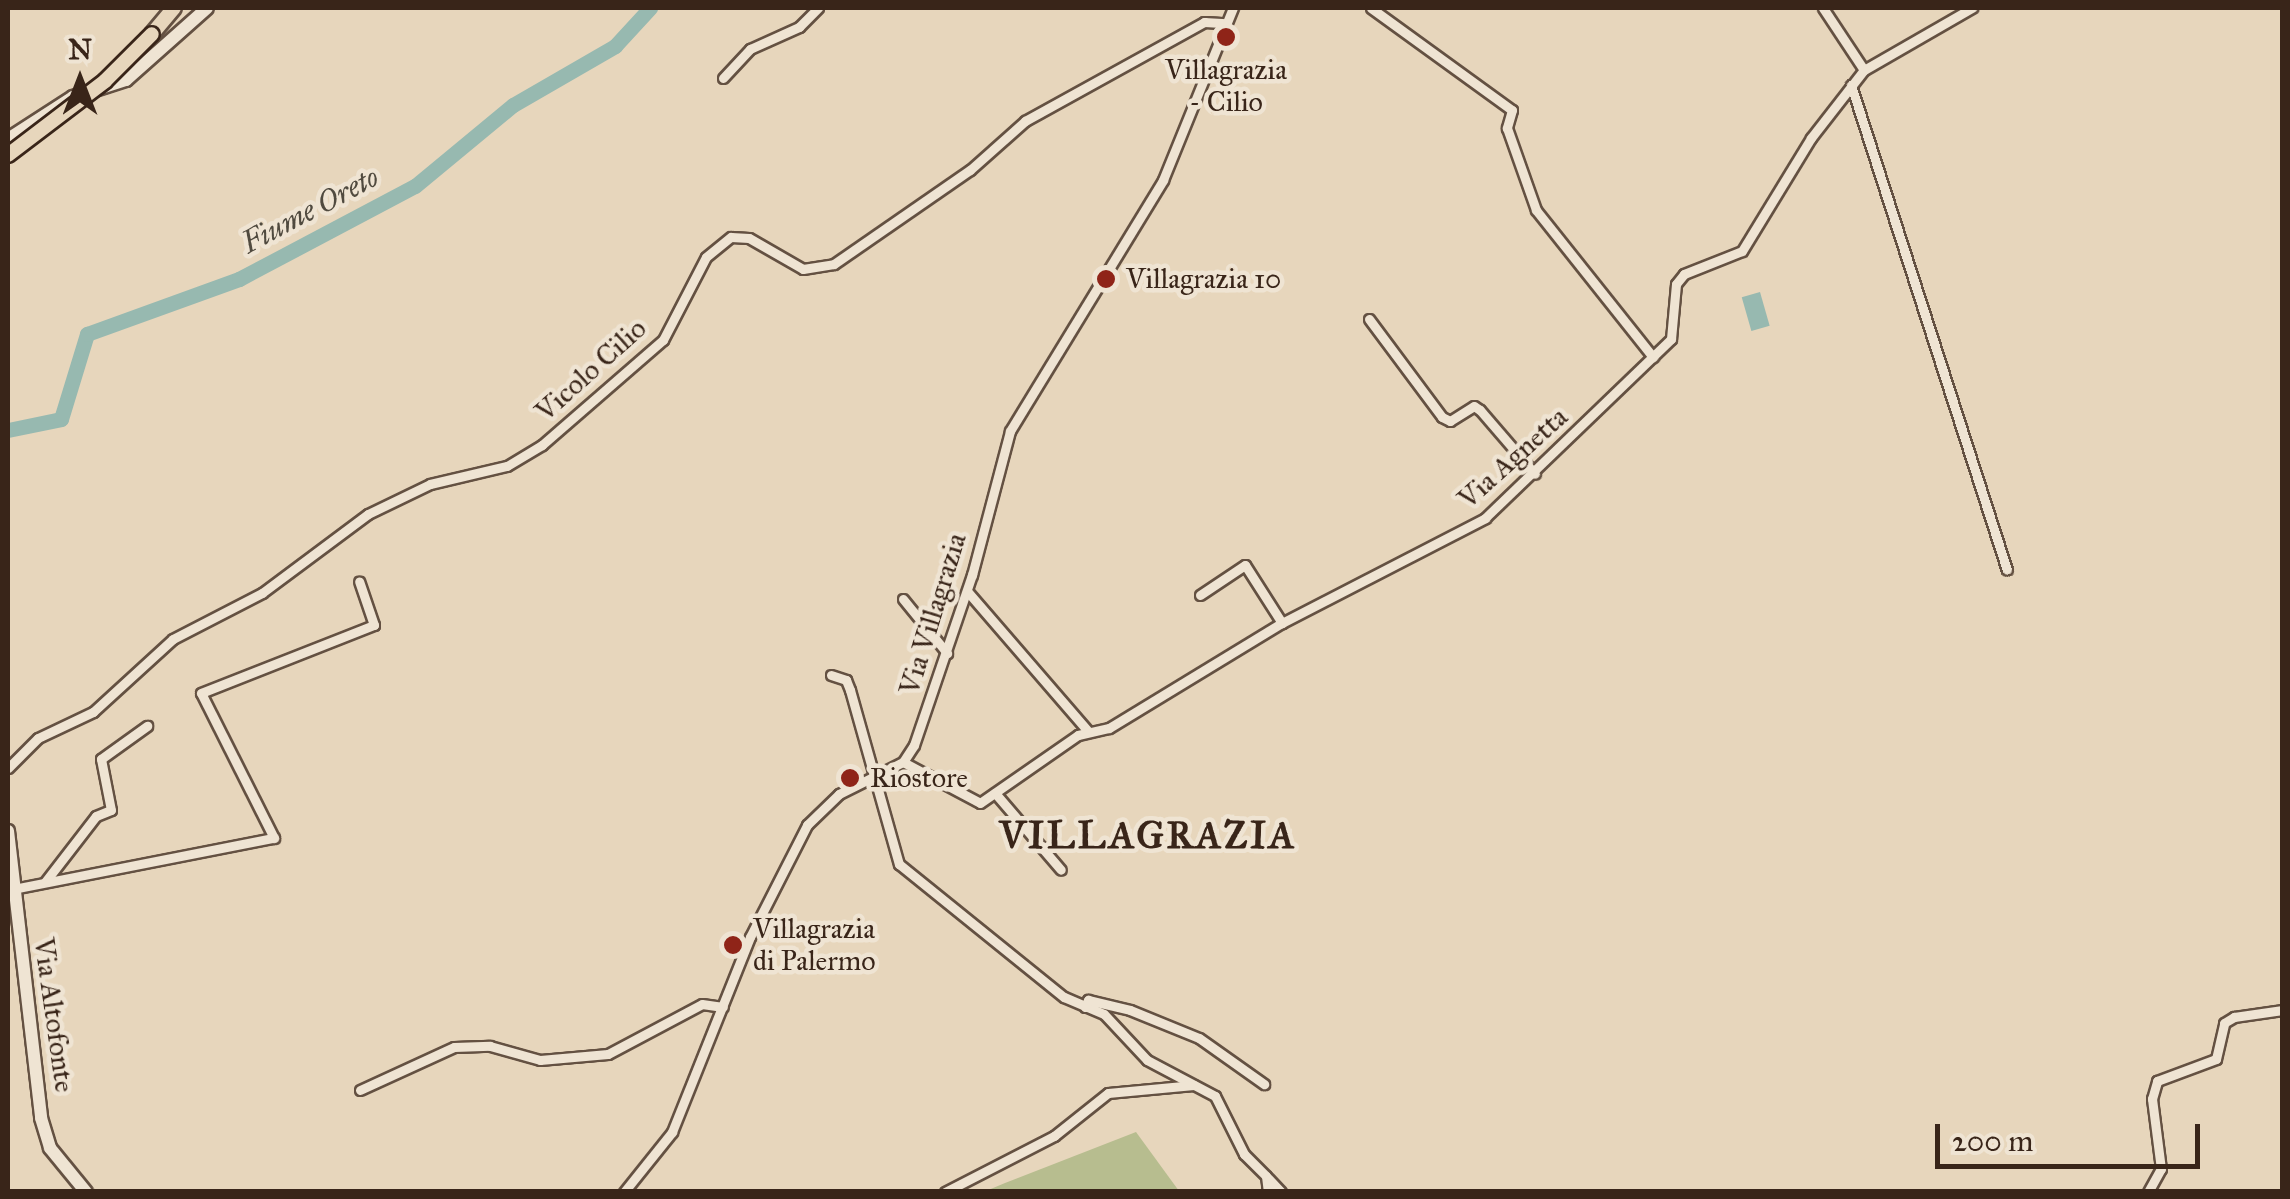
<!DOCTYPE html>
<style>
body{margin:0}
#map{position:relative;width:2290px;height:1199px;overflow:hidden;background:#e7d6bc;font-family:"IM FELL Great Primer",serif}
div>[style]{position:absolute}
.green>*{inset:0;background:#b7bd8f}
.water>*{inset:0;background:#97b9b0;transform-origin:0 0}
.river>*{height:15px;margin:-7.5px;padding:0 7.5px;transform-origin:7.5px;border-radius:7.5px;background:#97b9b0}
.roads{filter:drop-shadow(2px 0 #645142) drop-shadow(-2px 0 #645142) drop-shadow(0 2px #645142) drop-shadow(0 -2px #645142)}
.street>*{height:9px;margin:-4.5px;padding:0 4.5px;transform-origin:4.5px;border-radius:4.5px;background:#efe4d3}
.secondary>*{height:12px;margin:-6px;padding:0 6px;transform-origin:6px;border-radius:6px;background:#efe4d3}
.primary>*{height:14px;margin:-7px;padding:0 7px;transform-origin:7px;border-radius:7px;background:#e7d6bc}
.bridges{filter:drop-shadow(2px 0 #392519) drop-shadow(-2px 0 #392519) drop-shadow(0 2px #392519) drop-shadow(0 -2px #392519)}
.primary-bridge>*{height:14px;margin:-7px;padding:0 7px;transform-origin:7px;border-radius:7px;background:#e7d6bc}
.dots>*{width:28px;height:28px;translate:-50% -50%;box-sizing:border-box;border:5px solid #efe4d3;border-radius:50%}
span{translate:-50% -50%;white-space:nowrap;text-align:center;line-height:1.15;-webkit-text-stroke:9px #efe4d3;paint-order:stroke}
.poi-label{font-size:28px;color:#392519}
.left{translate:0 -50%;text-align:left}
.street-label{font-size:28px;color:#392519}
.water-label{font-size:30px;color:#504a3f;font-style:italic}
.district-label{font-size:38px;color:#392519;font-weight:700;letter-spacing:2.5px}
.frame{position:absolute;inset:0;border:10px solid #392519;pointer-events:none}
.north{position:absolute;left:30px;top:30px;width:100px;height:100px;-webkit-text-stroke:8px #efe4d3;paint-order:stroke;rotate:0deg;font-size:28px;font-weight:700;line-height:40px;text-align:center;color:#392519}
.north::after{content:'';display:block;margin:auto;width:35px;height:45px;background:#392519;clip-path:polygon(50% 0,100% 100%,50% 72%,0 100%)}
.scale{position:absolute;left:1935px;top:1124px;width:265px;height:45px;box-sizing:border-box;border:5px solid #392519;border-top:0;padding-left:12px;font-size:30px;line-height:35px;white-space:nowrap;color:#392519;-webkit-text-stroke:8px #efe4d3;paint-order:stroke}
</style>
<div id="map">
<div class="green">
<i style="clip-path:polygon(1136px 1132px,1179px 1191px,986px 1191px,1005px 1183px)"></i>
</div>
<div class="water">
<i style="left:1760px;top:292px;width:35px;height:19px;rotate:74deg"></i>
</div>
<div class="river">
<i style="left:8px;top:430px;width:54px;rotate:-11.7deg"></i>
<i style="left:61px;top:419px;width:89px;rotate:-73deg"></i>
<i style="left:87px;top:334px;width:162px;rotate:-19.9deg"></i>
<i style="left:239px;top:279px;width:199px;rotate:-27.9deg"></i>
<i style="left:415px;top:186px;width:127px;rotate:-39.6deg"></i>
<i style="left:513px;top:105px;width:118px;rotate:-30deg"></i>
<i style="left:615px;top:46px;width:52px;rotate:-47.4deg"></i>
</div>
<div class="roads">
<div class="street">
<i style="left:1371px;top:8px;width:174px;rotate:35.9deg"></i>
<i style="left:1512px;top:110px;width:19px;rotate:106deg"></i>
<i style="left:1507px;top:128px;width:87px;rotate:70.5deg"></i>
<i style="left:1536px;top:210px;width:188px;rotate:51.5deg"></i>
<i style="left:1823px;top:8px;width:74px;rotate:56.5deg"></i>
<i style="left:723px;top:78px;width:40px;rotate:-47deg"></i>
<i style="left:750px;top:49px;width:54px;rotate:-24.2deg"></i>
<i style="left:799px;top:27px;width:27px;rotate:-45deg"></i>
<i style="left:1851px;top:85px;width:509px;rotate:72.17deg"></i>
<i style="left:1369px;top:319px;width:122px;rotate:53.3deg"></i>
<i style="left:1442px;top:417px;width:9px;rotate:27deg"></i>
<i style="left:1450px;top:421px;width:28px;rotate:-32deg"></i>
<i style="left:1474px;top:406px;width:7px;rotate:34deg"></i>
<i style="left:1480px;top:410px;width:84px;rotate:49.3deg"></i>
<i style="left:967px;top:591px;width:184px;rotate:49.2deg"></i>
<i style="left:1200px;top:595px;width:54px;rotate:-33.7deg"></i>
<i style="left:1245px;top:565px;width:69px;rotate:57.5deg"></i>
<i style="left:903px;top:599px;width:70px;rotate:50.8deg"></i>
<i style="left:831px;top:675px;width:16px;rotate:18deg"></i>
<i style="left:846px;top:680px;width:11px;rotate:68deg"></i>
<i style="left:850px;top:690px;width:181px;rotate:74.3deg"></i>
<i style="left:899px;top:864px;width:212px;rotate:38.9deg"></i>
<i style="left:1064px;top:997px;width:43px;rotate:23deg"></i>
<i style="left:1104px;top:1014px;width:63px;rotate:46.9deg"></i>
<i style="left:1147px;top:1060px;width:77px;rotate:27.9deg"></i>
<i style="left:1215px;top:1096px;width:65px;rotate:63.4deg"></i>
<i style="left:1244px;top:1154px;width:31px;rotate:45deg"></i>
<i style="left:1266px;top:1176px;width:16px;rotate:83deg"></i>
<i style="left:903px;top:762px;width:87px;rotate:28deg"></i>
<i style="left:980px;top:803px;width:119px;rotate:-34.8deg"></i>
<i style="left:1078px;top:735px;width:32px;rotate:-13deg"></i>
<i style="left:1109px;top:728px;width:202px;rotate:-31.3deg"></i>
<i style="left:1282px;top:623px;width:229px;rotate:-27.3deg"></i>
<i style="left:1485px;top:518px;width:258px;rotate:-43.9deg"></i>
<i style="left:1671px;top:339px;width:55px;rotate:-84.8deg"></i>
<i style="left:1676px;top:284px;width:13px;rotate:-51deg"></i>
<i style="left:1684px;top:274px;width:62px;rotate:-21.6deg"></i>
<i style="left:1742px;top:251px;width:132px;rotate:-58.6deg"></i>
<i style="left:1811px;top:138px;width:86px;rotate:-52.1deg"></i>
<i style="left:1864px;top:70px;width:125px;rotate:-29.9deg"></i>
<i style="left:8px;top:768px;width:42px;rotate:-45deg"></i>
<i style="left:38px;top:738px;width:61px;rotate:-25.3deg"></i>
<i style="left:93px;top:712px;width:108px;rotate:-42.4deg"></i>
<i style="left:173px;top:639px;width:100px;rotate:-27.3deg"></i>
<i style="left:262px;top:593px;width:132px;rotate:-36.7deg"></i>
<i style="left:368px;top:514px;width:69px;rotate:-25.8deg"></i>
<i style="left:430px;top:484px;width:79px;rotate:-13.2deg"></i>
<i style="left:507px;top:466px;width:41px;rotate:-31deg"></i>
<i style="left:542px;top:445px;width:160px;rotate:-41deg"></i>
<i style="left:663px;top:340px;width:93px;rotate:-62.6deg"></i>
<i style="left:706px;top:257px;width:32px;rotate:-39deg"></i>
<i style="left:731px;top:237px;width:18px;rotate:3deg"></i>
<i style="left:749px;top:238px;width:62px;rotate:29.9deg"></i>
<i style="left:803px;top:269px;width:31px;rotate:-9deg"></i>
<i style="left:834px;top:264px;width:165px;rotate:-34.7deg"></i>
<i style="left:970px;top:170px;width:74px;rotate:-41.7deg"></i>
<i style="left:1025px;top:121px;width:205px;rotate:-28.9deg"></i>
<i style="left:1204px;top:22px;width:22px;rotate:3deg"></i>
<i style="left:995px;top:793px;width:101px;rotate:49.4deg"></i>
<i style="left:45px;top:882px;width:83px;rotate:-52.3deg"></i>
<i style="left:96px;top:816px;width:16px;rotate:-22deg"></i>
<i style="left:111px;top:810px;width:52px;rotate:-101.1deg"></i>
<i style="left:101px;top:759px;width:57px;rotate:-35.7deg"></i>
<i style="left:13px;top:889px;width:266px;rotate:-11.1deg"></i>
<i style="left:274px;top:838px;width:162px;rotate:-116.7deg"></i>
<i style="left:201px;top:693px;width:186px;rotate:-21.5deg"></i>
<i style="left:374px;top:625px;width:46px;rotate:-108.8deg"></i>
<i style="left:1085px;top:1007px;width:8px;rotate:-67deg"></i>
<i style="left:1088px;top:1000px;width:43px;rotate:13.4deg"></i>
<i style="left:1130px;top:1010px;width:74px;rotate:22.1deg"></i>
<i style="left:1199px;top:1038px;width:80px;rotate:35.3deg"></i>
<i style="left:360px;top:1090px;width:103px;rotate:-24.6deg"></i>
<i style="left:454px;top:1047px;width:36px;rotate:-2deg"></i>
<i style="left:490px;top:1046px;width:52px;rotate:15.6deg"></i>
<i style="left:540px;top:1060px;width:68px;rotate:-5deg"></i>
<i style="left:608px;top:1054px;width:106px;rotate:-28deg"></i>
<i style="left:702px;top:1004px;width:21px;rotate:8deg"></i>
<i style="left:1268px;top:1178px;width:19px;rotate:47deg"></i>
<i style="left:624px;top:1192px;width:77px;rotate:-51.3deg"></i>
<i style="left:672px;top:1132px;width:210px;rotate:-68.2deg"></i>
<i style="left:750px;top:937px;width:126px;rotate:-63deg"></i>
<i style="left:807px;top:825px;width:45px;rotate:-44.1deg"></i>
<i style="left:839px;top:794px;width:72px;rotate:-26.6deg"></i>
<i style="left:903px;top:762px;width:20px;rotate:-57deg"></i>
<i style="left:914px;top:745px;width:180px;rotate:-71.2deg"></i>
<i style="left:972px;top:575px;width:149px;rotate:-75.2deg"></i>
<i style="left:1010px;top:431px;width:294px;rotate:-58.6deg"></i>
<i style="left:1163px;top:180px;width:186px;rotate:-67.9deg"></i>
<i style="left:945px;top:1192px;width:123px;rotate:-27.2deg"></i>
<i style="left:1054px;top:1136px;width:69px;rotate:-38.5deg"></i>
<i style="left:1108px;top:1093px;width:86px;rotate:-5.3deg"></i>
<i style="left:2148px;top:1192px;width:26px;rotate:-61deg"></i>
<i style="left:2161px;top:1169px;width:71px;rotate:-97.3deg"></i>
<i style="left:2152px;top:1099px;width:19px;rotate:-74deg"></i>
<i style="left:2157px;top:1081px;width:63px;rotate:-20.4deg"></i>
<i style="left:2216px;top:1059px;width:37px;rotate:-77deg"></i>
<i style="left:2224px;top:1023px;width:12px;rotate:-31deg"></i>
<i style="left:2234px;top:1017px;width:49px;rotate:-8.3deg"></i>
</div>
<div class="secondary">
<i style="left:8px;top:139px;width:77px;rotate:-32.9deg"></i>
<i style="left:73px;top:97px;width:56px;rotate:-17.8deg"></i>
<i style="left:126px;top:80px;width:108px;rotate:-41.6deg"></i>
<i style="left:8px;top:831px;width:289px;rotate:83.4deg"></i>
<i style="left:41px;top:1118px;width:31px;rotate:73deg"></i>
<i style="left:50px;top:1148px;width:57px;rotate:50.7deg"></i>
</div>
<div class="primary">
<i style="left:152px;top:34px;width:34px;rotate:-50deg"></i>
</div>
</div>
<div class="bridges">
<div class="primary-bridge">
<i style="left:8px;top:155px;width:122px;rotate:-37.3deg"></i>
<i style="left:105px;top:81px;width:66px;rotate:-45deg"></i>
</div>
</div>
<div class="dots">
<i style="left:1226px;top:37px;background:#8f2418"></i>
<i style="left:1106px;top:279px;background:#8f2418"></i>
<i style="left:850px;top:778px;background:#8f2418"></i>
<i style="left:733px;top:945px;background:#8f2418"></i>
</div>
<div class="poi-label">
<span style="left:1226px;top:86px">Villagrazia<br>- Cilio</span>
<span class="left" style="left:1126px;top:279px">Villagrazia 10</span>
<span class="left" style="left:870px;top:778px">Riostore</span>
<span class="left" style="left:753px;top:945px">Villagrazia<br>di Palermo</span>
</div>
<div class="street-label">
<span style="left:591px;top:370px;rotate:-42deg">Vicolo Cilio</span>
<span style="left:1513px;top:458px;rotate:-42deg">Via Agnetta</span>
<span style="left:933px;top:614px;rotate:-73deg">Via Villagrazia</span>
<span style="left:54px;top:1015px;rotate:82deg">Via Altofonte</span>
</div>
<div class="water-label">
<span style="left:310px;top:210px;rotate:-28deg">Fiume Oreto</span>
</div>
<div class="district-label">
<span style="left:1148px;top:836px">VILLAGRAZIA</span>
</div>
<div class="frame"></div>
<div class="north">N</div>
<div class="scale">200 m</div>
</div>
